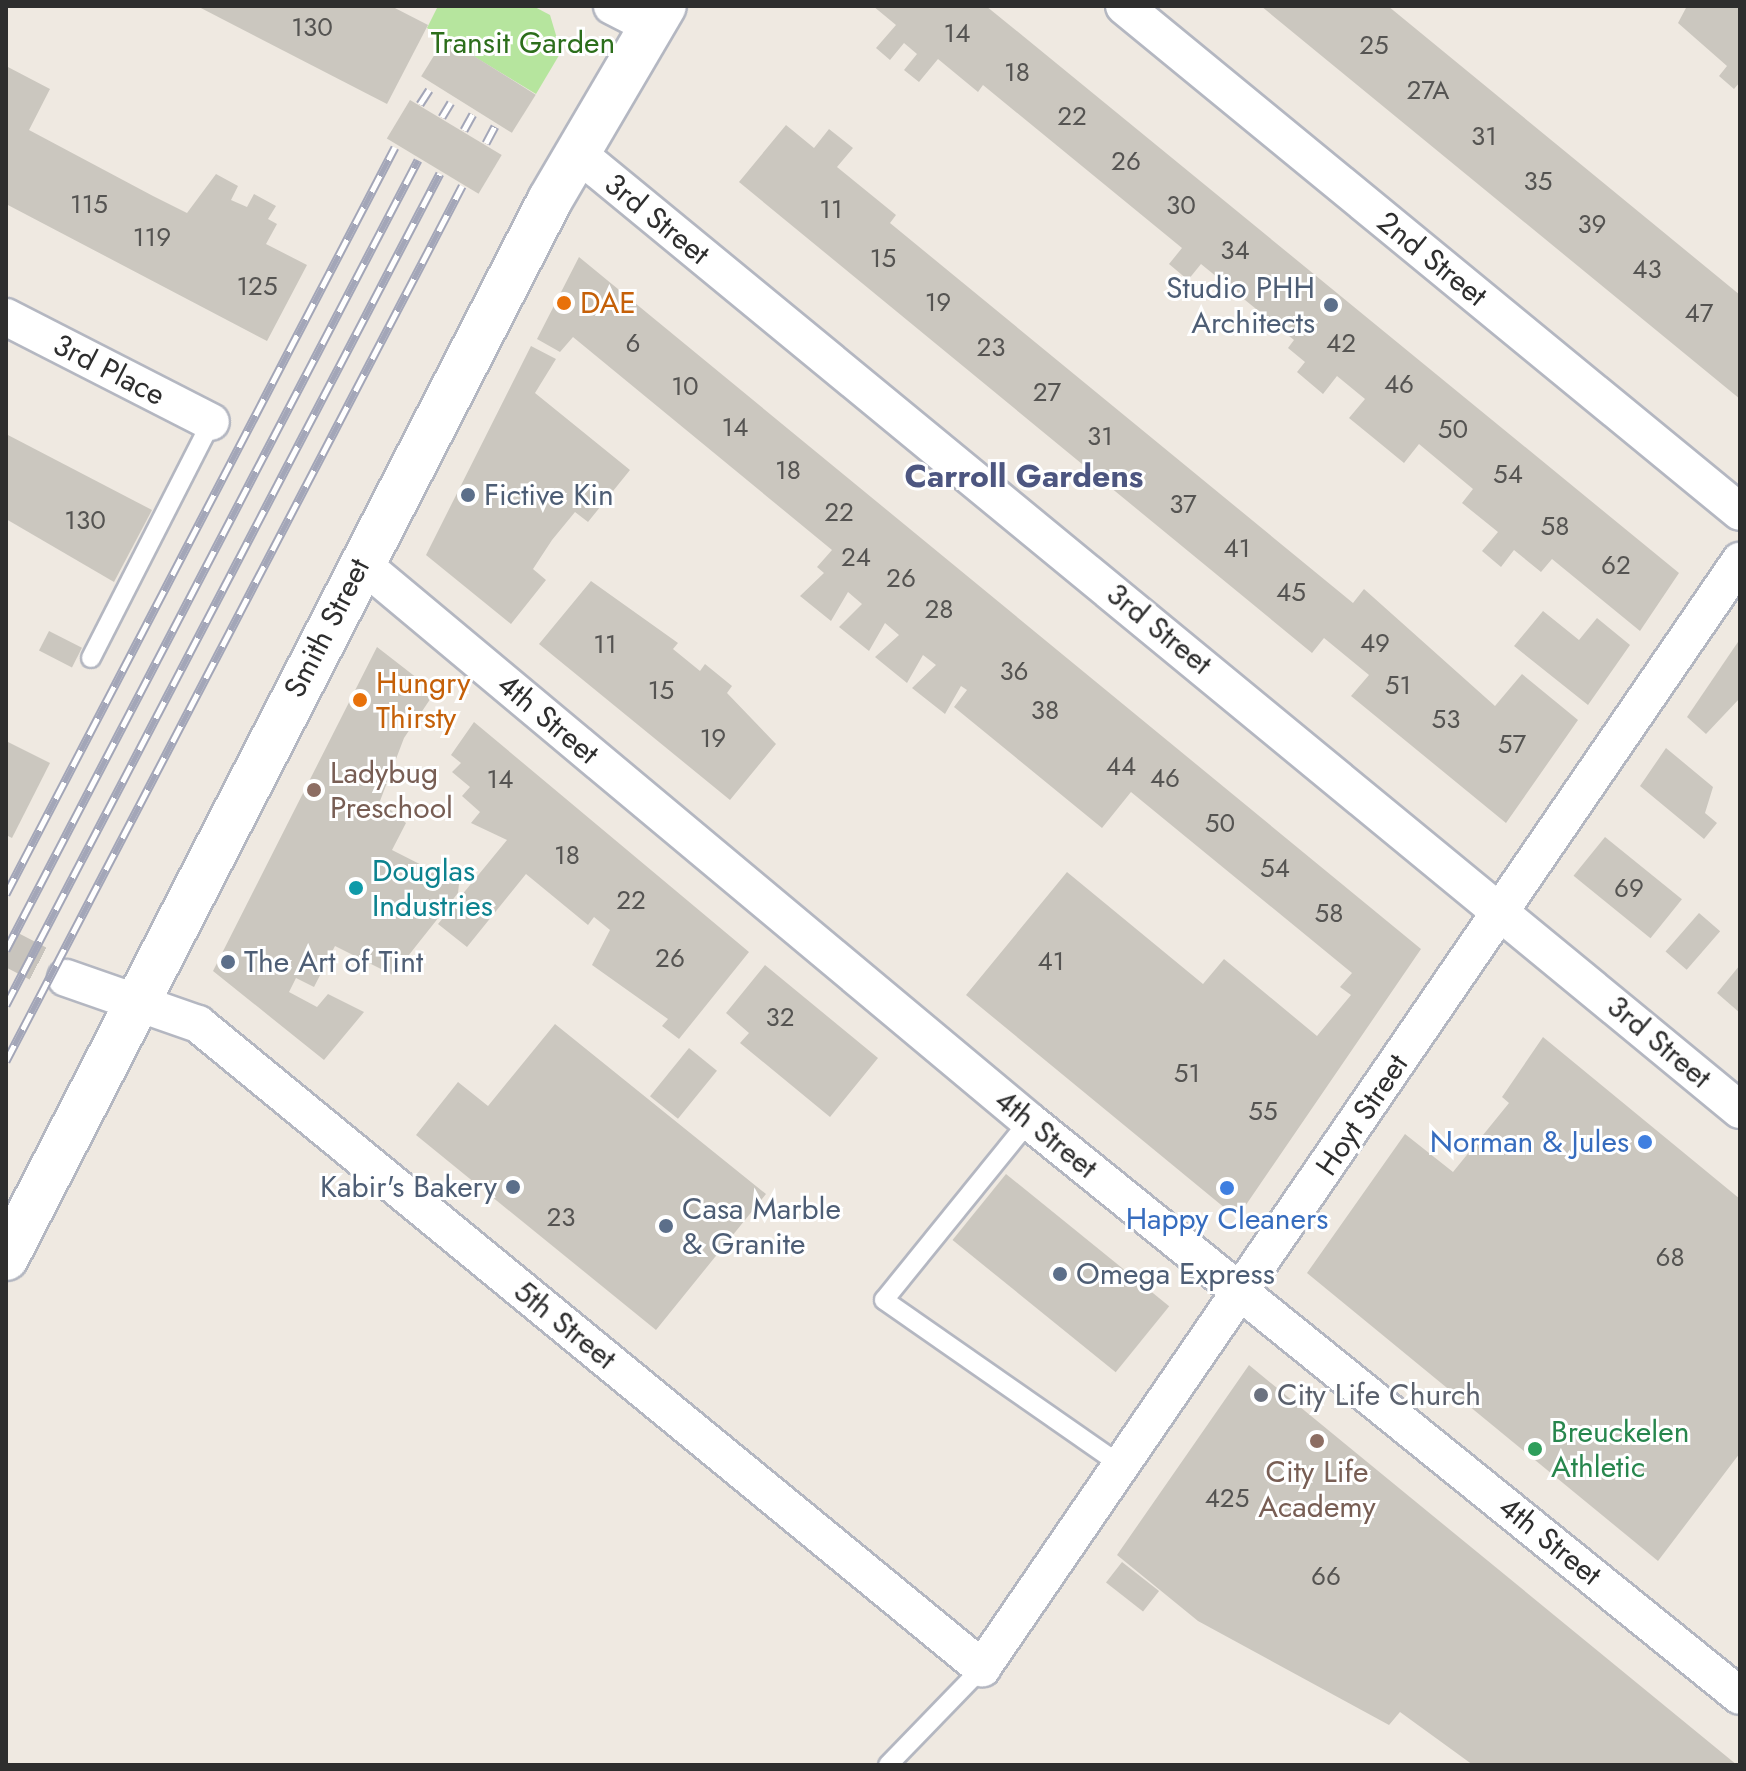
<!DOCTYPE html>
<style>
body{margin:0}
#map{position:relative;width:1746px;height:1771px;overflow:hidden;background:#efe9e1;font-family:Jost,sans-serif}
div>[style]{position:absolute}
.green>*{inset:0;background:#b6e59e}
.building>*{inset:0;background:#cbc7bf;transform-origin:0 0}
.street-tunnel>*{height:36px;margin-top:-18px;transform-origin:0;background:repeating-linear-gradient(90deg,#c8c4bd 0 36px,transparent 0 54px)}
.roads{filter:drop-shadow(2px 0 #b4b7c1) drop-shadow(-2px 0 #b4b7c1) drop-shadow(0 2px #b4b7c1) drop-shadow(0 -2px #b4b7c1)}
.lane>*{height:18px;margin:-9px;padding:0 9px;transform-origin:9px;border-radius:9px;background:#fff}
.street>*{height:36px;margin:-18px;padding:0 18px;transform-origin:18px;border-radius:18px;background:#fff}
.secondary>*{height:44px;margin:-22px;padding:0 22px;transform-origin:22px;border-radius:22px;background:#fff}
.rail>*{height:9px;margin-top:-4.5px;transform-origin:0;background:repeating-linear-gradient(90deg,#fff 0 18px,#a3a6b8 0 36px);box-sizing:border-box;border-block:2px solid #a3a6b8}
.dots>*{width:22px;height:22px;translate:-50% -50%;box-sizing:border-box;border:4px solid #fff;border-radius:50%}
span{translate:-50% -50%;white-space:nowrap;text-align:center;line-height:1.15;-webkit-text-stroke:6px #fff;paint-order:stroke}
.number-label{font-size:26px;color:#555452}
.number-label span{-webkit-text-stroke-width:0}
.park-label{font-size:30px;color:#2c6e1b}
.street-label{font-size:30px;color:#2e2e2e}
.service-label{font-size:30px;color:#4e5e75}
.right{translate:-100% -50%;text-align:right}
.left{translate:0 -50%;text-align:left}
.food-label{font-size:30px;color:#c56008}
.education-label{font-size:30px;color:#785e54}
.culture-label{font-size:30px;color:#0d838f}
.shop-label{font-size:30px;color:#366cbe}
.worship-label{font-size:30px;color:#5b616d}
.leisure-label{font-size:30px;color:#27864d}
.neighbourhood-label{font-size:32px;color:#4d5680;font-weight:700}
.frame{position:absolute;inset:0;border:8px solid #2e2e2e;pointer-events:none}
</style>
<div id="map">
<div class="green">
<i style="clip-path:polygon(438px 6px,533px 6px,550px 15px,561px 52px,536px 94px,427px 28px)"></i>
</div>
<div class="building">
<i style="clip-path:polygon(197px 6px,391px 6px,428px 25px,387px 104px)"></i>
<i style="clip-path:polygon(873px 6px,986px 6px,1023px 36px,1679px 573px,1640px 631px,1552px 559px,1541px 572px,1514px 550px,1501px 567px,1482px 551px,1498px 532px,1462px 503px,1473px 489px,1419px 444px,1404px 463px,1376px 440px,1349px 418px,1365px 399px,1337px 376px,1323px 394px,1297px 372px,1305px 362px,1288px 348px,1294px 340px,1201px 264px,1188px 280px,1169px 264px,1182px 248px,983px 85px,978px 92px,938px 59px,919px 82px,904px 70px,917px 54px,904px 43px,890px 60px,876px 48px,896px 25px)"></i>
<i style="clip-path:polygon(1261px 6px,1388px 6px,1578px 162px,1740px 295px,1740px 399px)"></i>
<i style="clip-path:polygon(1687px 6px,1740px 6px,1740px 82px,1734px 89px,1719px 76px,1727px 66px,1678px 23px)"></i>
<i style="left:445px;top:38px;width:107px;height:45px;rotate:32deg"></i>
<i style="clip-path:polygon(6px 66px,50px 89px,29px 130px,153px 196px,187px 213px,216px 174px,238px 186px,231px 200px,247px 207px,254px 194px,276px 206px,268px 219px,277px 224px,266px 244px,307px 265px,267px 341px,6px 204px)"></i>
<i style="left:410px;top:100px;width:107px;height:45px;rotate:31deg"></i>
<i style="clip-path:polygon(786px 125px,814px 148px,829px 129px,853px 148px,837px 167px,896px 215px,890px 223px,1353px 603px,1364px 589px,1495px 706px,1522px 674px,1578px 720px,1506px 823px,1351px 696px,1369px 675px,1324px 638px,1312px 653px,739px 182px)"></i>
<i style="clip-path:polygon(579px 257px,1421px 949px,1237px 1218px,966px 995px,1067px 872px,1203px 984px,1224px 959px,1317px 1036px,1351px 995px,1340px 987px,1352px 973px,1131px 792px,1102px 828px,954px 707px,967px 690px,961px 686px,945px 714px,912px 688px,936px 665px,923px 655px,907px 683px,875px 657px,899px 635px,885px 623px,869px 651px,839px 627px,862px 604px,848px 592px,831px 621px,800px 596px,824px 573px,817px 567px,832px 550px,573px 337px,560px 352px,537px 339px)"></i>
<i style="clip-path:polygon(531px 346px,556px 359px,535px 393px,630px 470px,588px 522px,575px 512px,552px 540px,533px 569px,546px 580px,511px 624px,426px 555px)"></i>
<i style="clip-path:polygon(6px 434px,152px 510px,114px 582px,6px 519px)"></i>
<i style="clip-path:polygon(591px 581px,678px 643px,673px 649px,700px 671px,705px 664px,732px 686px,727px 693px,776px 744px,730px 800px,539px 644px)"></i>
<i style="clip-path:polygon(1543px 611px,1579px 640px,1597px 618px,1630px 645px,1588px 705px,1514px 646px)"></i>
<i style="left:49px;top:631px;width:37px;height:22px;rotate:27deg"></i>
<i style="clip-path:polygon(1740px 639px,1740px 698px,1706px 734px,1687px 717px)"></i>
<i style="clip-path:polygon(377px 647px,435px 692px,404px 738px,380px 801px,406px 823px,392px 850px,459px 884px,458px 893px,393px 975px,335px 946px,314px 987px,296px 978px,289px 992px,317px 1007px,328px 994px,364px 1012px,324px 1060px,213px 971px)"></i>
<i style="clip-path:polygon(474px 722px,749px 952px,679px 1039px,662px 1026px,668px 1019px,592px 965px,610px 930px,594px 917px,588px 925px,526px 874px,467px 947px,438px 924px,507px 840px,471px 823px,480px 812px,462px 796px,470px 787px,452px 772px,461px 763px,451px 755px)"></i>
<i style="clip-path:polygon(6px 741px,50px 763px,12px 838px,6px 835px)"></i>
<i style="clip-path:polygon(1666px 748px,1713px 787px,1705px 813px,1717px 823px,1704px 839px,1640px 786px)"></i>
<i style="left:1605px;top:837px;width:99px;height:50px;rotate:39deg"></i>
<i style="left:1699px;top:913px;width:28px;height:51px;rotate:41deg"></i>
<i style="clip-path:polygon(765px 965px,878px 1058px,830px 1117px,740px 1043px,749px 1033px,726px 1013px)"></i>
<i style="clip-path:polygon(1740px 965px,1740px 1013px,1717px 993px)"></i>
<i style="clip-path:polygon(555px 1024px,766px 1194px,656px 1330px,416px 1135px,458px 1082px,488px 1106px)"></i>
<i style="clip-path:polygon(1543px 1037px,1740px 1199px,1740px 1453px,1658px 1561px,1307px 1273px,1405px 1134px,1453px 1172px,1509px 1103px,1502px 1097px)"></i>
<i style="left:689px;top:1048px;width:36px;height:62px;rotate:39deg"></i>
<i style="left:1006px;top:1174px;width:210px;height:85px;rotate:39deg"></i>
<i style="clip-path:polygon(1249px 1365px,1344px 1443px,1737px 1765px,1473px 1765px,1400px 1712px,1389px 1725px,1198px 1621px,1117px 1555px)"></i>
<i style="left:1122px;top:1562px;width:47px;height:26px;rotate:38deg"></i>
</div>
<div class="street-tunnel">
<i style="left:6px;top:947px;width:68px;rotate:27.3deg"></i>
</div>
<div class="roads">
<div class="lane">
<i style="left:91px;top:658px;width:265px;rotate:-63deg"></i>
<i style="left:1029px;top:1121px;width:230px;rotate:129deg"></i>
<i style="left:884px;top:1300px;width:292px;rotate:34.9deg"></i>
<i style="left:888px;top:1765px;width:135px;rotate:-45.9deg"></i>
</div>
<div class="street">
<i style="left:612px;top:6px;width:44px;rotate:27.1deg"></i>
<i style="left:1124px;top:6px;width:797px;rotate:39.4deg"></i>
<i style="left:575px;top:151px;width:1509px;rotate:39.46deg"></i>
<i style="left:6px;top:317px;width:230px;rotate:27.1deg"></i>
<i style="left:360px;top:562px;width:872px;rotate:39.88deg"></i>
<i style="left:1029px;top:1121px;width:914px;rotate:38.96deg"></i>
<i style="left:66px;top:978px;width:140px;rotate:19.2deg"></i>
<i style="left:198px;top:1024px;width:1015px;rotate:39.4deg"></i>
<i style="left:982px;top:1668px;width:1342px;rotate:-55.6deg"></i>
</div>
<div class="secondary">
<i style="left:6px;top:1258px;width:1190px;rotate:-62.79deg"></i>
<i style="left:550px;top:200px;width:225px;rotate:-59.6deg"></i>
</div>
</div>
<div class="rail">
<i style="left:420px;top:104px;width:17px;rotate:-57deg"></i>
<i style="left:442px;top:117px;width:17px;rotate:-59deg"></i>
<i style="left:464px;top:130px;width:18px;rotate:-61deg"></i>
<i style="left:486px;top:143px;width:19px;rotate:-62deg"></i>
<i style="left:6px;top:894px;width:842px;rotate:-62.49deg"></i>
<i style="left:6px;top:950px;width:891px;rotate:-62.46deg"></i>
<i style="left:6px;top:1005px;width:938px;rotate:-62.45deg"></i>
<i style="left:6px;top:1061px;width:987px;rotate:-62.47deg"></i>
</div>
<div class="dots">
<i style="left:564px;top:303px;background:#e8710a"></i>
<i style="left:1331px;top:305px;background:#5c6f8a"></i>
<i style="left:468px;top:495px;background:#5c6f8a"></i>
<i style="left:360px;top:700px;background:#e8710a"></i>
<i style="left:314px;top:790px;background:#8d6e63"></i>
<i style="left:356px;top:888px;background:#0f9aa8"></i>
<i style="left:228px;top:962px;background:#5c6f8a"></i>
<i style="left:1645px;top:1142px;background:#3f7fe0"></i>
<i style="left:513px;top:1187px;background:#5c6f8a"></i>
<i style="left:1227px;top:1188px;background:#3f7fe0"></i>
<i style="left:666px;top:1226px;background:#5c6f8a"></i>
<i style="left:1060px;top:1274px;background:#5c6f8a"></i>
<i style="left:1261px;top:1395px;background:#6b7280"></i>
<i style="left:1317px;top:1441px;background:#8d6e63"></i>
<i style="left:1535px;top:1449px;background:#2e9e5b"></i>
</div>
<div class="number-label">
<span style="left:312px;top:28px">130</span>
<span style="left:957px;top:34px">14</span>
<span style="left:1374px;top:46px">25</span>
<span style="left:1017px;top:73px">18</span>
<span style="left:1428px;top:91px">27A</span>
<span style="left:1072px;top:117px">22</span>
<span style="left:1484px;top:137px">31</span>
<span style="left:1126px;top:162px">26</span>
<span style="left:1538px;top:182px">35</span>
<span style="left:89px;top:205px">115</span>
<span style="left:1181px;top:206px">30</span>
<span style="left:831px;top:210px">11</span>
<span style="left:1592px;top:225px">39</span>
<span style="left:152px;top:238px">119</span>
<span style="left:1235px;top:251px">34</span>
<span style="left:883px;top:259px">15</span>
<span style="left:1647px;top:270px">43</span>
<span style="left:257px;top:287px">125</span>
<span style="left:938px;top:303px">19</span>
<span style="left:1699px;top:314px">47</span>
<span style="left:633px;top:344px">6</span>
<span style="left:1341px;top:344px">42</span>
<span style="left:991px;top:348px">23</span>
<span style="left:1399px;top:385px">46</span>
<span style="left:685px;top:387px">10</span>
<span style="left:1047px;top:393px">27</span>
<span style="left:735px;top:428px">14</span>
<span style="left:1453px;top:430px">50</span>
<span style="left:1100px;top:437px">31</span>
<span style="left:788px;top:471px">18</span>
<span style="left:1508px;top:475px">54</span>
<span style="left:1183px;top:505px">37</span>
<span style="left:839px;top:513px">22</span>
<span style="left:85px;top:521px">130</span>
<span style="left:1555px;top:527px">58</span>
<span style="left:1237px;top:549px">41</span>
<span style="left:856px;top:558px">24</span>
<span style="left:1616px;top:566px">62</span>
<span style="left:901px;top:579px">26</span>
<span style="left:1291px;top:593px">45</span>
<span style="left:939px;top:610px">28</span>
<span style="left:1375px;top:644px">49</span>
<span style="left:605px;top:645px">11</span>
<span style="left:1014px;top:672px">36</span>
<span style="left:1398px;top:686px">51</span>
<span style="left:661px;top:691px">15</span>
<span style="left:1045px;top:711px">38</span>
<span style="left:1446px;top:720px">53</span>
<span style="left:713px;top:739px">19</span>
<span style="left:1512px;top:745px">57</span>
<span style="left:1121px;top:767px">44</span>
<span style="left:1165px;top:779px">46</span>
<span style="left:500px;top:780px">14</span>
<span style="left:1220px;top:824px">50</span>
<span style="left:567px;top:856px">18</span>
<span style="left:1275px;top:869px">54</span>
<span style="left:1629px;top:889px">69</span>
<span style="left:631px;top:901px">22</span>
<span style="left:1329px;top:914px">58</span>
<span style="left:670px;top:959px">26</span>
<span style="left:1051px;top:962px">41</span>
<span style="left:780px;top:1018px">32</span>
<span style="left:1187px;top:1074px">51</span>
<span style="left:1263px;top:1112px">55</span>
<span style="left:561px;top:1218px">23</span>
<span style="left:1670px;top:1258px">68</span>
<span style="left:1227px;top:1499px">425</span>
<span style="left:1326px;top:1577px">66</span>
</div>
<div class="park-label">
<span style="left:523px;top:43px">Transit Garden</span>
</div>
<div class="street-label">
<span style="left:657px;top:219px;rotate:39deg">3rd Street</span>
<span style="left:1432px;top:259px;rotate:39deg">2nd Street</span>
<span style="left:109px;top:370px;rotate:27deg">3rd Place</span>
<span style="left:327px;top:628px;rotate:-63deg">Smith Street</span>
<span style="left:1159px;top:629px;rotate:39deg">3rd Street</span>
<span style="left:548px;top:719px;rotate:40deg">4th Street</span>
<span style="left:1659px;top:1042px;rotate:40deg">3rd Street</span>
<span style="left:1362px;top:1115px;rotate:-56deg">Hoyt Street</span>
<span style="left:1046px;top:1134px;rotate:39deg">4th Street</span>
<span style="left:565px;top:1325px;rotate:39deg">5th Street</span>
<span style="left:1550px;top:1541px;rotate:39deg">4th Street</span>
</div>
<div class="service-label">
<span class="right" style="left:1315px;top:305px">Studio PHH<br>Architects</span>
<span class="left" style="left:484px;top:495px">Fictive Kin</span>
<span class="left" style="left:244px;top:962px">The Art of Tint</span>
<span class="right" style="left:497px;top:1187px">Kabir's Bakery</span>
<span class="left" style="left:682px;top:1226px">Casa Marble<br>&amp; Granite</span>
<span class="left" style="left:1076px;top:1274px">Omega Express</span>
</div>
<div class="food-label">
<span class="left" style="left:580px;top:303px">DAE</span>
<span class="left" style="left:376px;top:700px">Hungry<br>Thirsty</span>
</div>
<div class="education-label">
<span class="left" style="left:330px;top:790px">Ladybug<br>Preschool</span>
<span style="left:1317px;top:1489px">City Life<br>Academy</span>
</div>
<div class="culture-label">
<span class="left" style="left:372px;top:888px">Douglas<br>Industries</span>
</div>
<div class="shop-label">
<span class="right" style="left:1629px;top:1142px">Norman &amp; Jules</span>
<span style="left:1227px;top:1219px">Happy Cleaners</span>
</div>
<div class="worship-label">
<span class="left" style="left:1277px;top:1395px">City Life Church</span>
</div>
<div class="leisure-label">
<span class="left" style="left:1551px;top:1449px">Breuckelen<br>Athletic</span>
</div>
<div class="neighbourhood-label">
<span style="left:1024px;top:476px">Carroll Gardens</span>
</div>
<div class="frame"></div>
</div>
